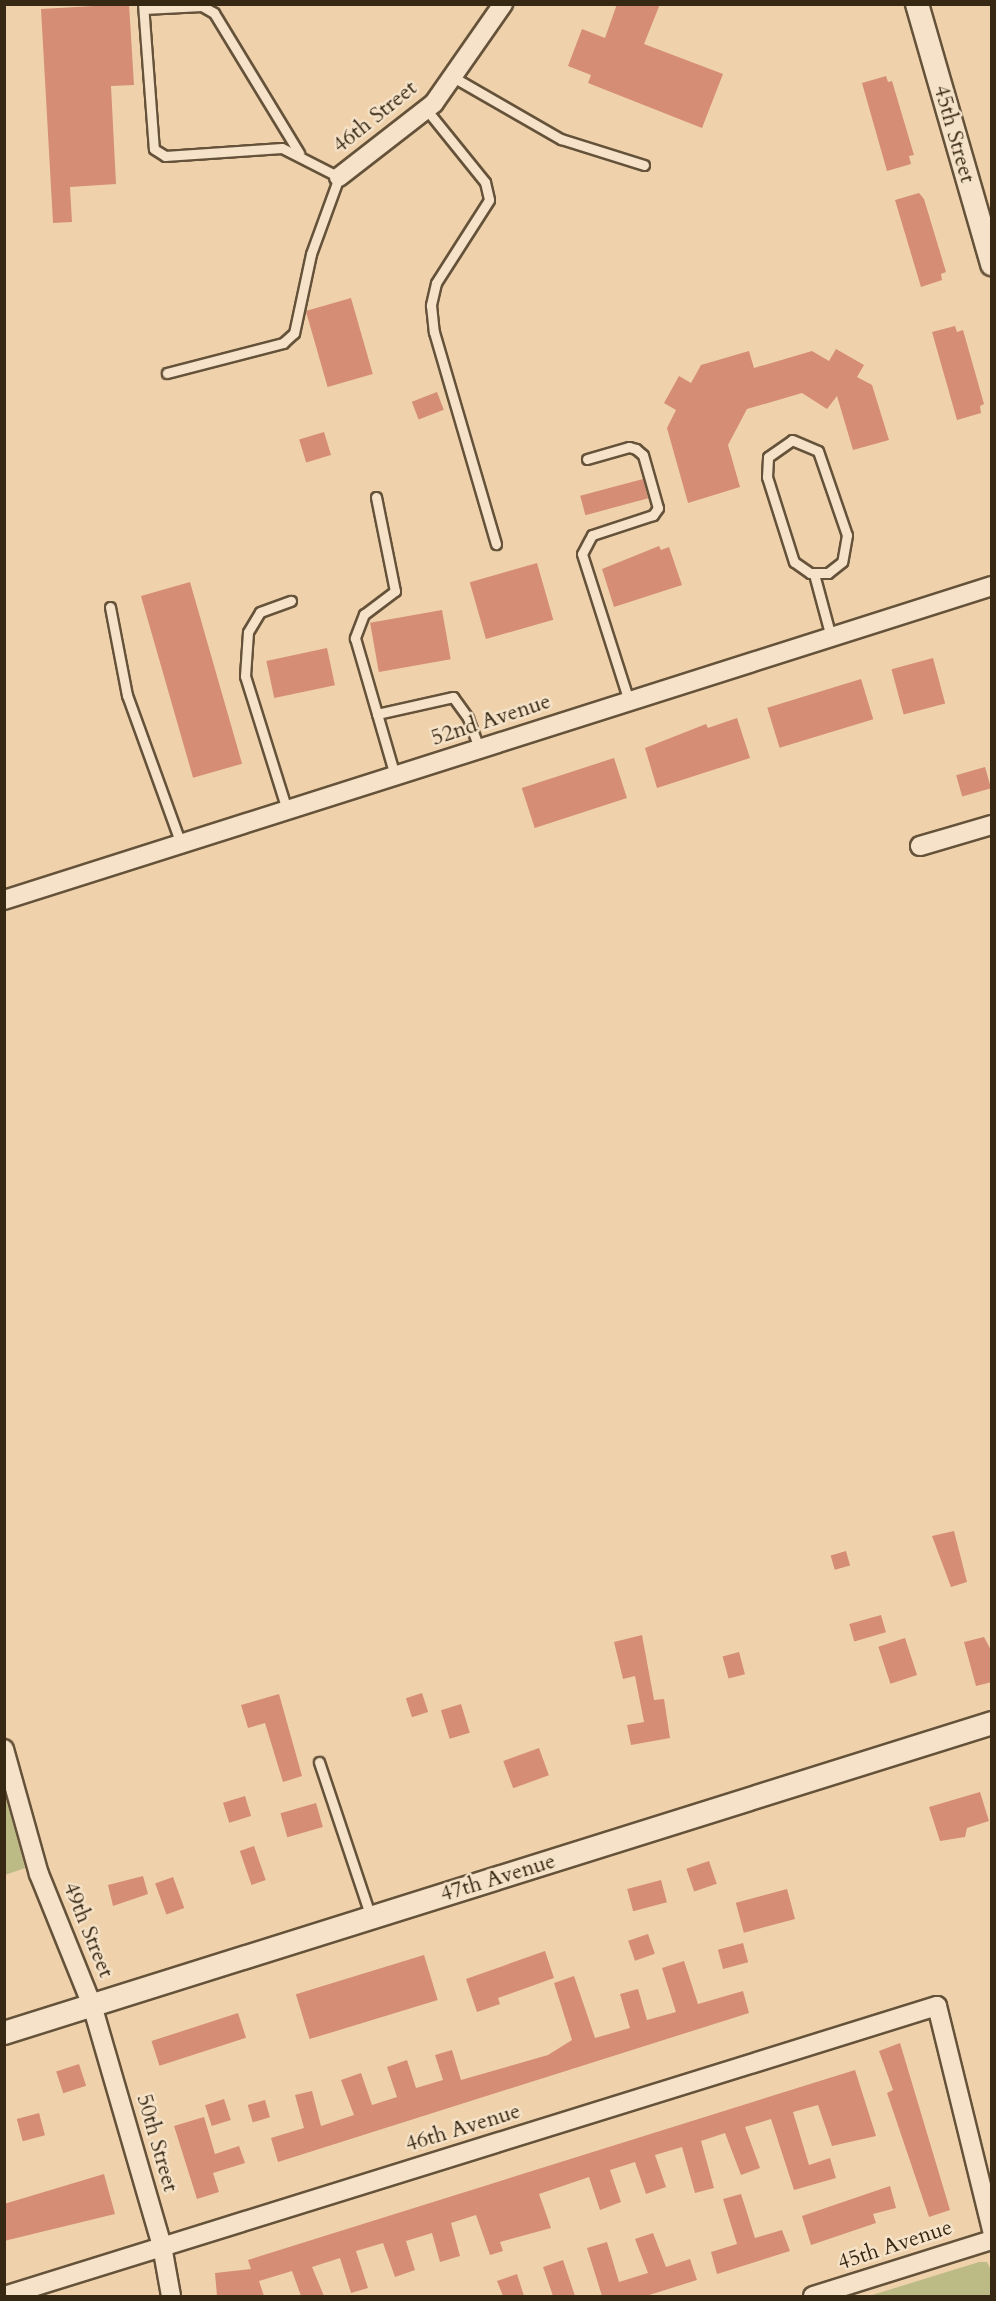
<!DOCTYPE html>
<style>
body{margin:0}
#map{position:relative;width:996px;height:2301px;overflow:hidden;background:#efd2ab;font-family:Cardo,serif}
div>[style]{position:absolute}
.green>*{inset:0;background:#bcbb86}
.building>*{inset:0;background:#d58d76;transform-origin:0 0}
.roads{filter:drop-shadow(2px 0 #65523a) drop-shadow(-2px 0 #65523a) drop-shadow(0 2px #65523a) drop-shadow(0 -2px #65523a)}
.service>*{height:9px;margin:-4.5px;padding:0 4.5px;transform-origin:4.5px;border-radius:4.5px;background:#f5e2c8}
.minor>*{height:18px;margin:-9px;padding:0 9px;transform-origin:9px;border-radius:9px;background:#f5e2c8}
.tertiary>*{height:22px;margin:-11px;padding:0 11px;transform-origin:11px;border-radius:11px;background:#f5e2c8}
span{translate:-50% -50%;white-space:nowrap;text-align:center;line-height:1.15;-webkit-text-stroke:5px #f5e2c8;paint-order:stroke}
.street-label{font-size:22px;color:#372814}
.frame{position:absolute;inset:0;border:6px solid #372814;pointer-events:none}
</style>
<div id="map">
<div class="green">
<i style="clip-path:polygon(5px 1795px,25px 1868px,5px 1875px,4px 1875px)"></i>
<i style="clip-path:polygon(979px 2262px,987px 2262px,991px 2270px,991px 2296px,869px 2296px)"></i>
</div>
<div class="building">
<i style="clip-path:polygon(129px 4px,134px 85px,111px 86px,116px 184px,70px 187px,72px 222px,53px 223px,41px 9px)"></i>
<i style="clip-path:polygon(617px 4px,660px 4px,644px 44px,723px 74px,702px 128px,588px 83px,591px 75px,568px 66px,582px 29px,605px 38px)"></i>
<i style="clip-path:polygon(886px 76px,888px 82px,892px 81px,914px 155px,909px 156px,911px 164px,887px 171px,862px 83px)"></i>
<i style="clip-path:polygon(919px 193px,924px 199px,946px 272px,941px 274px,942px 280px,921px 287px,895px 200px)"></i>
<i style="left:351px;top:298px;width:79px;height:47px;rotate:74deg"></i>
<i style="clip-path:polygon(955px 326px,957px 332px,963px 330px,984px 404px,980px 406px,981px 413px,957px 420px,932px 332px)"></i>
<i style="clip-path:polygon(836px 349px,864px 365px,857px 377px,872px 385px,889px 440px,853px 450px,837px 396px,827px 409px,802px 393px,747px 409px,728px 445px,740px 487px,688px 503px,667px 428px,676px 410px,664px 403px,679px 376px,691px 383px,701px 365px,749px 351px,754px 368px,812px 351px,829px 361px)"></i>
<i style="left:437px;top:392px;width:19px;height:27px;rotate:69deg"></i>
<i style="left:324px;top:432px;width:24px;height:26px;rotate:73deg"></i>
<i style="left:643px;top:479px;width:20px;height:65px;rotate:75deg"></i>
<i style="clip-path:polygon(659px 546px,661px 550px,669px 547px,682px 585px,614px 607px,602px 569px)"></i>
<i style="left:537px;top:563px;width:59px;height:70px;rotate:74deg"></i>
<i style="left:190px;top:582px;width:189px;height:51px;rotate:74deg"></i>
<i style="left:442px;top:610px;width:50px;height:73px;rotate:80deg"></i>
<i style="left:327px;top:648px;width:38px;height:62px;rotate:78deg"></i>
<i style="left:933px;top:658px;width:47px;height:43px;rotate:75deg"></i>
<i style="left:861px;top:679px;width:42px;height:98px;rotate:73deg"></i>
<i style="clip-path:polygon(737px 718px,750px 758px,657px 788px,645px 748px,706px 724px,708px 728px)"></i>
<i style="left:614px;top:758px;width:42px;height:97px;rotate:72deg"></i>
<i style="left:985px;top:767px;width:22px;height:30px;rotate:74deg"></i>
<i style="clip-path:polygon(954px 1531px,967px 1582px,951px 1587px,932px 1536px)"></i>
<i style="left:846px;top:1551px;width:15px;height:16px;rotate:74deg"></i>
<i style="left:881px;top:1615px;width:18px;height:33px;rotate:74deg"></i>
<i style="clip-path:polygon(642px 1635px,654px 1700px,664px 1699px,670px 1738px,631px 1745px,627px 1725px,644px 1722px,635px 1676px,623px 1679px,614px 1642px)"></i>
<i style="clip-path:polygon(984px 1637px,992px 1652px,992px 1682px,976px 1686px,964px 1642px)"></i>
<i style="left:905px;top:1638px;width:39px;height:28px;rotate:72deg"></i>
<i style="left:739px;top:1652px;width:23px;height:17px;rotate:75deg"></i>
<i style="left:422px;top:1693px;width:20px;height:17px;rotate:72deg"></i>
<i style="clip-path:polygon(279px 1694px,302px 1776px,283px 1782px,265px 1723px,248px 1728px,241px 1705px)"></i>
<i style="left:461px;top:1704px;width:30px;height:21px;rotate:73deg"></i>
<i style="left:539px;top:1748px;width:29px;height:38px;rotate:70deg"></i>
<i style="clip-path:polygon(980px 1792px,989px 1821px,967px 1828px,965px 1837px,940px 1841px,929px 1807px)"></i>
<i style="left:245px;top:1796px;width:21px;height:23px;rotate:73deg"></i>
<i style="left:316px;top:1803px;width:25px;height:37px;rotate:74deg"></i>
<i style="left:254px;top:1846px;width:36px;height:15px;rotate:71deg"></i>
<i style="left:709px;top:1861px;width:24px;height:24px;rotate:71deg"></i>
<i style="clip-path:polygon(143px 1876px,148px 1894px,113px 1906px,108px 1885px)"></i>
<i style="left:173px;top:1877px;width:33px;height:19px;rotate:70deg"></i>
<i style="left:661px;top:1880px;width:23px;height:35px;rotate:75deg"></i>
<i style="left:787px;top:1889px;width:31px;height:53px;rotate:75deg"></i>
<i style="left:648px;top:1934px;width:21px;height:21px;rotate:71deg"></i>
<i style="left:743px;top:1943px;width:20px;height:26px;rotate:75deg"></i>
<i style="clip-path:polygon(545px 1951px,554px 1978px,498px 1998px,500px 2004px,477px 2012px,466px 1979px)"></i>
<i style="left:424px;top:1955px;width:47px;height:134px;rotate:73deg"></i>
<i style="clip-path:polygon(684px 1961px,698px 2004px,743px 1991px,749px 2013px,278px 2162px,271px 2138px,304px 2128px,295px 2095px,312px 2091px,321px 2126px,354px 2115px,341px 2080px,361px 2073px,372px 2105px,397px 2097px,387px 2067px,407px 2060px,416px 2088px,443px 2080px,435px 2055px,452px 2050px,461px 2080px,548px 2055px,572px 2040px,554px 1983px,574px 1976px,595px 2038px,630px 2028px,620px 1994px,638px 1989px,647px 2020px,676px 2012px,662px 1968px)"></i>
<i style="left:238px;top:2013px;width:26px;height:91px;rotate:72deg"></i>
<i style="clip-path:polygon(900px 2043px,950px 2210px,929px 2217px,887px 2093px,893px 2090px,879px 2051px)"></i>
<i style="left:79px;top:2064px;width:23px;height:24px;rotate:72deg"></i>
<i style="clip-path:polygon(855px 2070px,876px 2136px,832px 2146px,818px 2105px,793px 2112px,809px 2165px,830px 2158px,836px 2178px,794px 2190px,771px 2119px,745px 2127px,760px 2168px,741px 2175px,725px 2133px,701px 2141px,714px 2188px,695px 2193px,682px 2147px,655px 2155px,666px 2187px,646px 2194px,635px 2162px,610px 2170px,621px 2202px,600px 2210px,589px 2177px,539px 2194px,551px 2228px,500px 2242px,503px 2251px,490px 2255px,476px 2215px,451px 2223px,460px 2256px,440px 2262px,432px 2233px,406px 2241px,415px 2270px,395px 2277px,383px 2243px,356px 2251px,368px 2288px,351px 2293px,340px 2258px,312px 2267px,324px 2296px,301px 2296px,292px 2271px,259px 2281px,264px 2296px,217px 2296px,215px 2273px,251px 2269px,248px 2260px)"></i>
<i style="left:224px;top:2099px;width:22px;height:20px;rotate:72deg"></i>
<i style="left:265px;top:2100px;width:18px;height:18px;rotate:74deg"></i>
<i style="left:39px;top:2113px;width:23px;height:23px;rotate:75deg"></i>
<i style="clip-path:polygon(204px 2117px,215px 2154px,239px 2146px,245px 2163px,213px 2173px,219px 2192px,197px 2199px,174px 2126px)"></i>
<i style="clip-path:polygon(104px 2174px,115px 2214px,4px 2241px,4px 2204px)"></i>
<i style="clip-path:polygon(890px 2186px,896px 2208px,873px 2214px,876px 2223px,811px 2245px,802px 2216px)"></i>
<i style="clip-path:polygon(741px 2194px,755px 2238px,782px 2230px,790px 2251px,717px 2274px,711px 2252px,737px 2244px,723px 2199px)"></i>
<i style="clip-path:polygon(653px 2233px,666px 2267px,690px 2259px,697px 2280px,646px 2296px,602px 2296px,587px 2248px,607px 2242px,619px 2282px,648px 2273px,635px 2239px)"></i>
<i style="clip-path:polygon(563px 2260px,575px 2296px,553px 2296px,543px 2267px)"></i>
<i style="clip-path:polygon(517px 2274px,524px 2296px,503px 2296px,497px 2281px)"></i>
</div>
<div class="roads">
<div class="service">
<i style="left:143px;top:4px;width:145px;rotate:85.7deg"></i>
<i style="left:154px;top:149px;width:13px;rotate:32deg"></i>
<i style="left:165px;top:156px;width:117px;rotate:-3.9deg"></i>
<i style="left:282px;top:148px;width:64px;rotate:27deg"></i>
<i style="left:339px;top:177px;width:82px;rotate:110deg"></i>
<i style="left:311px;top:254px;width:81px;rotate:102.1deg"></i>
<i style="left:294px;top:333px;width:15px;rotate:138deg"></i>
<i style="left:283px;top:343px;width:120px;rotate:165.5deg"></i>
<i style="left:144px;top:9px;width:58px;rotate:-3deg"></i>
<i style="left:202px;top:6px;width:14px;rotate:30deg"></i>
<i style="left:214px;top:13px;width:164px;rotate:58.7deg"></i>
<i style="left:453px;top:77px;width:125px;rotate:29.9deg"></i>
<i style="left:561px;top:139px;width:87px;rotate:17.4deg"></i>
<i style="left:426px;top:109px;width:94px;rotate:51.1deg"></i>
<i style="left:485px;top:182px;width:18px;rotate:77deg"></i>
<i style="left:489px;top:200px;width:98px;rotate:122.6deg"></i>
<i style="left:436px;top:283px;width:23px;rotate:103deg"></i>
<i style="left:431px;top:305px;width:27px;rotate:84deg"></i>
<i style="left:434px;top:332px;width:221px;rotate:73.7deg"></i>
<i style="left:792px;top:440px;width:28px;rotate:23deg"></i>
<i style="left:818px;top:451px;width:89px;rotate:71deg"></i>
<i style="left:847px;top:535px;width:27px;rotate:100deg"></i>
<i style="left:842px;top:562px;width:18px;rotate:142deg"></i>
<i style="left:828px;top:573px;width:18px;rotate:180deg"></i>
<i style="left:810px;top:573px;width:19px;rotate:-145deg"></i>
<i style="left:794px;top:562px;width:89px;rotate:-107.6deg"></i>
<i style="left:767px;top:477px;width:20px;rotate:-87deg"></i>
<i style="left:768px;top:457px;width:29px;rotate:-35deg"></i>
<i style="left:587px;top:459px;width:44px;rotate:-15.9deg"></i>
<i style="left:629px;top:447px;width:7px;rotate:16deg"></i>
<i style="left:636px;top:449px;width:9px;rotate:41deg"></i>
<i style="left:643px;top:455px;width:55px;rotate:74.2deg"></i>
<i style="left:658px;top:508px;width:9px;rotate:126deg"></i>
<i style="left:653px;top:515px;width:64px;rotate:161.8deg"></i>
<i style="left:592px;top:535px;width:21px;rotate:118deg"></i>
<i style="left:582px;top:554px;width:154px;rotate:72.3deg"></i>
<i style="left:376px;top:497px;width:96px;rotate:78.6deg"></i>
<i style="left:395px;top:591px;width:39px;rotate:143deg"></i>
<i style="left:364px;top:614px;width:26px;rotate:111deg"></i>
<i style="left:355px;top:638px;width:144px;rotate:73.8deg"></i>
<i style="left:814px;top:574px;width:65px;rotate:74.9deg"></i>
<i style="left:110px;top:607px;width:90px;rotate:79.1deg"></i>
<i style="left:127px;top:695px;width:158px;rotate:70.1deg"></i>
<i style="left:377px;top:714px;width:78px;rotate:-12.6deg"></i>
<i style="left:453px;top:697px;width:26px;rotate:54deg"></i>
<i style="left:468px;top:718px;width:33px;rotate:70deg"></i>
<i style="left:287px;top:810px;width:140px;rotate:-107.4deg"></i>
<i style="left:245px;top:676px;width:44px;rotate:-86.1deg"></i>
<i style="left:248px;top:632px;width:23px;rotate:-59deg"></i>
<i style="left:260px;top:612px;width:33px;rotate:-20deg"></i>
<i style="left:319px;top:1762px;width:163px;rotate:71.5deg"></i>
</div>
<div class="minor">
<i style="left:339px;top:177px;width:120px;rotate:-37.9deg"></i>
<i style="left:434px;top:103px;width:121px;rotate:-55.1deg"></i>
<i style="left:920px;top:846px;width:75px;rotate:-16.3deg"></i>
<i style="left:4px;top:900px;width:1037px;rotate:-17.63deg"></i>
<i style="left:4px;top:1749px;width:130px;rotate:74.4deg"></i>
<i style="left:39px;top:1874px;width:141px;rotate:68deg"></i>
<i style="left:92px;top:2005px;width:251px;rotate:73.8deg"></i>
<i style="left:162px;top:2246px;width:51px;rotate:79.8deg"></i>
<i style="left:4px;top:2296px;width:977px;rotate:-17.27deg"></i>
<i style="left:937px;top:2006px;width:231px;rotate:76.2deg"></i>
<i style="left:813px;top:2296px;width:188px;rotate:-17.4deg"></i>
</div>
<div class="tertiary">
<i style="left:917px;top:4px;width:271px;rotate:73.9deg"></i>
<i style="left:4px;top:2033px;width:1035px;rotate:-17.42deg"></i>
</div>
</div>
<div class="street-label">
<span style="left:375px;top:117px;rotate:-39deg">46th Street</span>
<span style="left:954px;top:134px;rotate:74deg">45th Street</span>
<span style="left:491px;top:720px;rotate:-18deg">52nd Avenue</span>
<span style="left:498px;top:1878px;rotate:-17deg">47th Avenue</span>
<span style="left:88px;top:1930px;rotate:68deg">49th Street</span>
<span style="left:463px;top:2128px;rotate:-17deg">46th Avenue</span>
<span style="left:157px;top:2143px;rotate:74deg">50th Street</span>
<span style="left:895px;top:2245px;rotate:-18deg">45th Avenue</span>
</div>
<div class="frame"></div>
</div>
